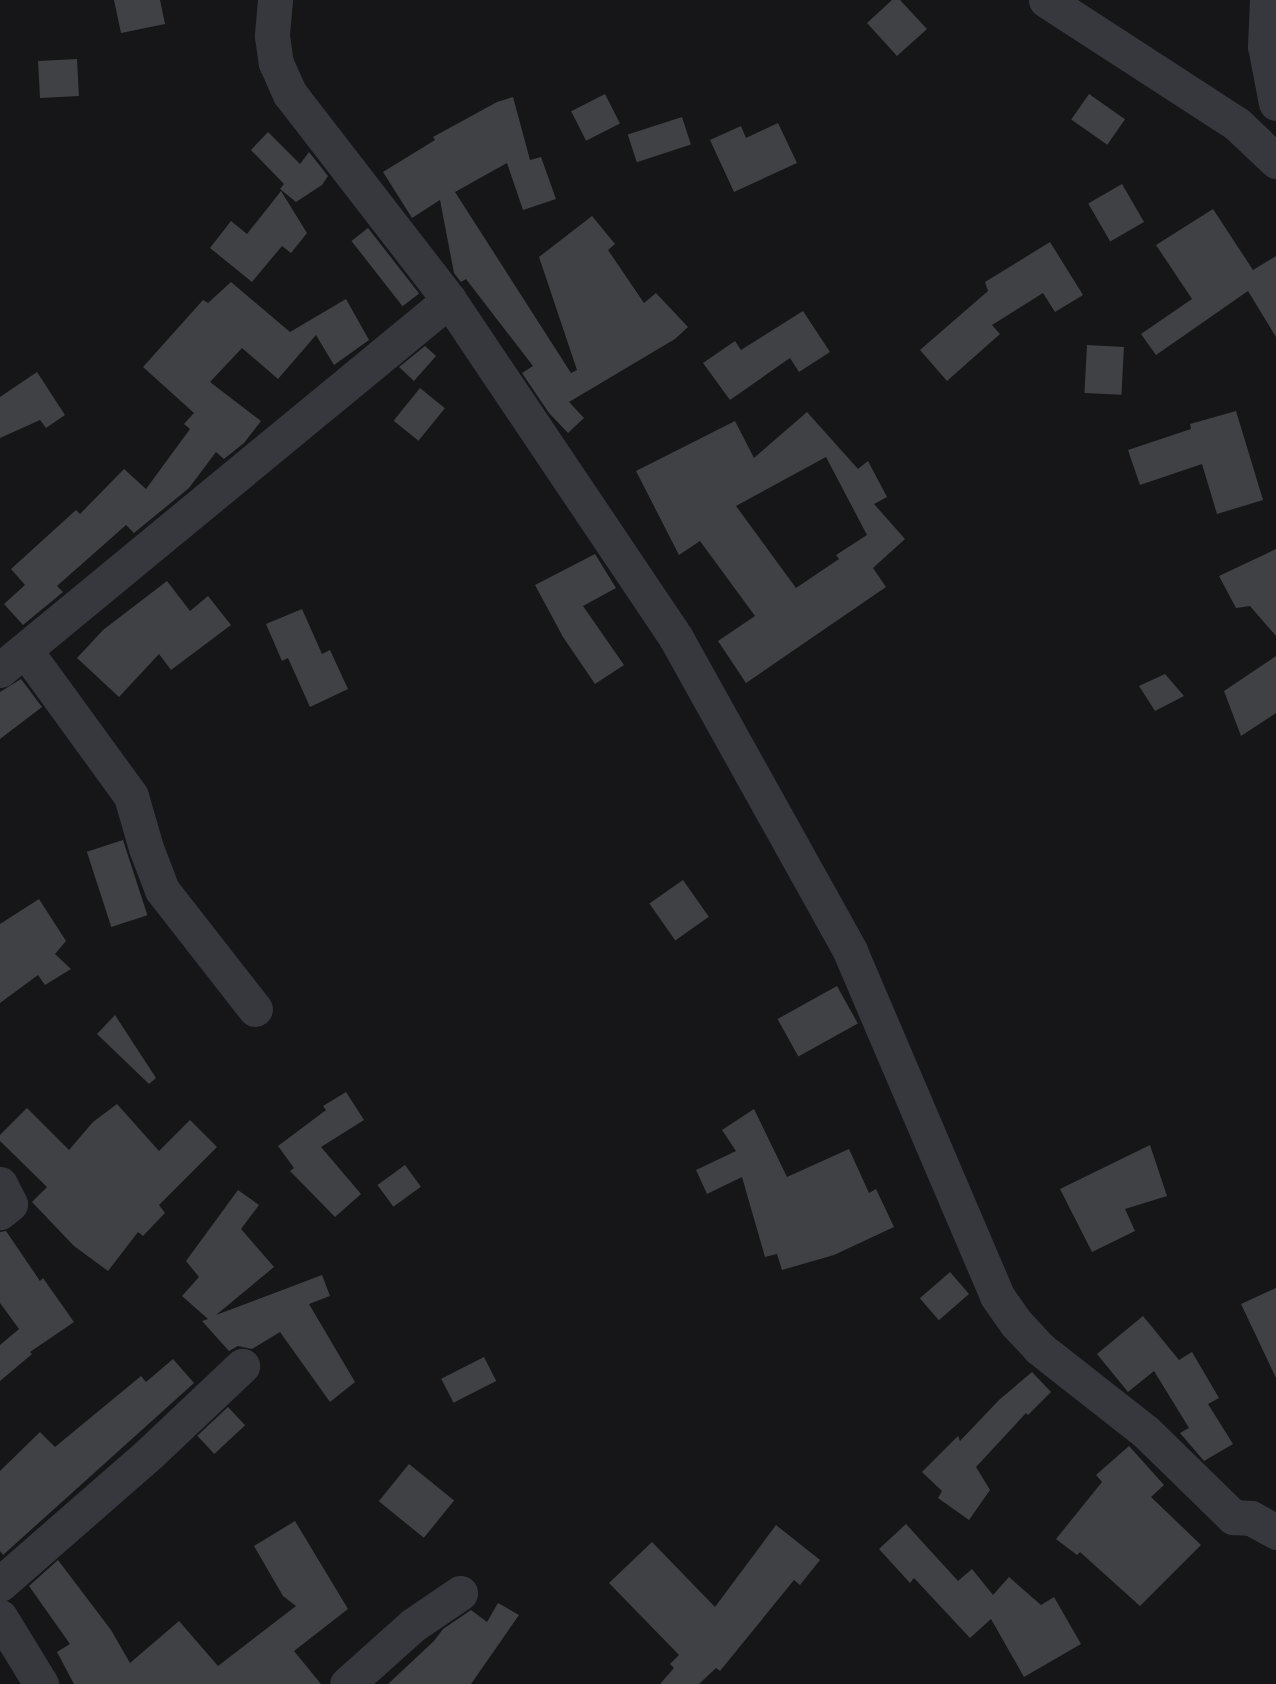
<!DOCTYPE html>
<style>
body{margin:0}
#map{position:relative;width:1276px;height:1684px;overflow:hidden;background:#161618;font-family:"PT Sans Narrow",sans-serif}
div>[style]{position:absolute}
.building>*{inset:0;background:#404145;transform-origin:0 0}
.minor>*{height:35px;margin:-17.5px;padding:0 17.5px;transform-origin:17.5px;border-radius:17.5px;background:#37383d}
span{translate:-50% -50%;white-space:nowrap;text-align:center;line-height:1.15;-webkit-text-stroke:7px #111113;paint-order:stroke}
</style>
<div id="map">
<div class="building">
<i style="clip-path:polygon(114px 0,160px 0,165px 24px,121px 33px)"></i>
<i style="clip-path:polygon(892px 0,900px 0,927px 29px,897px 56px,867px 23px)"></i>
<i style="left:77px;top:59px;width:37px;height:39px;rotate:87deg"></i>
<i style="left:605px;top:94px;width:33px;height:38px;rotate:63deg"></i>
<i style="left:1089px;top:94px;width:44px;height:31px;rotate:35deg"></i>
<i style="clip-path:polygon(513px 97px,530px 160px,541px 157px,556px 199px,523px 210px,507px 163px,455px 192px,571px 373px,577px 370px,539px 257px,592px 216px,615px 244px,608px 250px,644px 303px,656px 293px,688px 327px,675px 339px,569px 402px,584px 418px,568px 433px,549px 413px,522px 373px,533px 366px,466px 279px,461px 282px,454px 273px,440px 200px,412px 218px,383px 172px,435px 140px,433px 137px,497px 102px)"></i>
<i style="left:682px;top:117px;width:29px;height:57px;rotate:72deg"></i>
<i style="clip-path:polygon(778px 123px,797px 163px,734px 192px,710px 140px,741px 126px,746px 138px)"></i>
<i style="clip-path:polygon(268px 132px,300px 164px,309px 152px,328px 176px,322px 185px,296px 202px,280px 189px,284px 184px,251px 150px)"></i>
<i style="left:1122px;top:184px;width:44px;height:39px;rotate:60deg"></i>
<i style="clip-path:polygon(281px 191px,307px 233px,291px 253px,282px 246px,252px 282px,210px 248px,231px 221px,247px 234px)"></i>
<i style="clip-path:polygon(1213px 209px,1253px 270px,1276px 256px,1276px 337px,1248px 291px,1156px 355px,1141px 334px,1192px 299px,1156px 245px)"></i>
<i style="left:368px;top:228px;width:83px;height:21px;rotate:52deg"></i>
<i style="clip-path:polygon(1050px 242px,1083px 295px,1055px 312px,1043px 293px,992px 325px,1000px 334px,947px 381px,920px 350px,988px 291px,985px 282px)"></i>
<i style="clip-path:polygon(231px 282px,290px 332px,346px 299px,369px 340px,334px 365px,316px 335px,278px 379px,242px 348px,210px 382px,261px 421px,244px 443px,224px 459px,216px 452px,189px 488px,134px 533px,126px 525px,57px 586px,63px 592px,23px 625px,4px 604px,25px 585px,11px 569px,76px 510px,80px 514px,124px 469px,146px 489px,190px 429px,184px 424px,194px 413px,143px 367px,203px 300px,208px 303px)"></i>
<i style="clip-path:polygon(803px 311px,830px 352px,799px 372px,790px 358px,730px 400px,703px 363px,735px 341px,741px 350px)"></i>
<i style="left:1087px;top:345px;width:37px;height:48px;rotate:3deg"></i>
<i style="clip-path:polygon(425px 346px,436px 356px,414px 381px,399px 367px)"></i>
<i style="clip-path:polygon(37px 372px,65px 415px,46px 428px,40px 420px,0 438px,0 397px)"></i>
<i style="left:420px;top:388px;width:32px;height:42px;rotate:39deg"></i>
<i style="clip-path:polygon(1236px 411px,1263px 500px,1217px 514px,1202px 464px,1140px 485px,1128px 450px,1191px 429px,1190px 424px)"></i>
<i style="clip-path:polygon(evenodd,807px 412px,858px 469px,868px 461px,887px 497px,874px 504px,905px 539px,873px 568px,886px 587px,746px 683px,718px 641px,755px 616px,700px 541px,679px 555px,636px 471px,735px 421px,754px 458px,807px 412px,826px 457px,867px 535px,836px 555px,839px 559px,796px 588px,736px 506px,826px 457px)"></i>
<i style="clip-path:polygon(1276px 549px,1276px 636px,1250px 606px,1236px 608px,1219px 576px)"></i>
<i style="clip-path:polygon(595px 554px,616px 588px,583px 606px,624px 665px,595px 684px,563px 637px,535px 585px)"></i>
<i style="clip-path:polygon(167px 581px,190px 611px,208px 596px,231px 625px,171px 670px,159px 654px,119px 697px,77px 658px,103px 630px)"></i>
<i style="clip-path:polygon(302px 609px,322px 654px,330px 650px,348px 689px,310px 707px,288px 658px,282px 661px,266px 624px)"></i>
<i style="clip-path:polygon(1276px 656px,1276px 713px,1241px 736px,1224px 691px)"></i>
<i style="clip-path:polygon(1165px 674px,1184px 696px,1155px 711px,1139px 686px)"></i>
<i style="clip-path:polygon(21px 679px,42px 707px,0 739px,0 692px)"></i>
<i style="left:123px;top:840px;width:79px;height:38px;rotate:72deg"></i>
<i style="left:683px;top:880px;width:45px;height:41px;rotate:55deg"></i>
<i style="clip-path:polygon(39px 899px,66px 941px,55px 954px,71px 969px,45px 985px,38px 975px,0 1003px,0 924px)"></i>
<i style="left:837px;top:986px;width:43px;height:68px;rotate:61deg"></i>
<i style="clip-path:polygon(115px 1015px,156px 1078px,149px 1084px,97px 1034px)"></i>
<i style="clip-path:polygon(346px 1092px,364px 1120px,321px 1147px,361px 1194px,335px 1217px,290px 1171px,294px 1168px,278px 1146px,326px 1110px,323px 1106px)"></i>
<i style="clip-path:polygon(117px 1104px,159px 1151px,190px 1120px,217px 1147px,159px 1205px,165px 1213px,143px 1236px,138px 1232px,108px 1271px,74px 1246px,32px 1202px,47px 1187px,0 1141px,0 1135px,27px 1108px,69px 1150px,93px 1122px)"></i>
<i style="clip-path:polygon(754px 1109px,787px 1177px,849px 1149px,869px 1193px,876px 1189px,894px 1227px,834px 1255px,782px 1270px,777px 1254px,765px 1257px,742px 1177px,707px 1194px,696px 1170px,736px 1151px,722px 1130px)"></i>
<i style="clip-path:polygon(1150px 1145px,1167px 1196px,1125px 1209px,1135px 1231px,1092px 1252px,1060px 1189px)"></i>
<i style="left:405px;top:1165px;width:27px;height:34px;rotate:54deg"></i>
<i style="clip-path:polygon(238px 1190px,259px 1205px,241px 1229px,274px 1267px,216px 1315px,322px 1275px,330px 1296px,309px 1304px,355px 1382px,330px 1402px,280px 1332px,252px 1349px,238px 1346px,229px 1351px,202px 1321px,208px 1319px,182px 1296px,199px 1277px,186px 1261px)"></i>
<i style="clip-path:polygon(6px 1231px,40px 1281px,43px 1278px,74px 1322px,30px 1352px,32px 1354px,0 1381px,0 1345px,19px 1329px,0 1303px,0 1232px)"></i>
<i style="left:950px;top:1272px;width:29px;height:40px;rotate:49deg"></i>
<i style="clip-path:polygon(1276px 1288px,1276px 1378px,1241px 1304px)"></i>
<i style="clip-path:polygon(1143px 1316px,1179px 1360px,1192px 1352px,1219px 1398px,1208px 1404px,1233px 1444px,1204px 1461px,1180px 1433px,1189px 1428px,1154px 1371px,1128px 1392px,1097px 1354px)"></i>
<i style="left:484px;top:1357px;width:27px;height:48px;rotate:63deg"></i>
<i style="clip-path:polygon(173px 1359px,194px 1383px,3px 1555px,0 1551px,0 1471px,40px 1432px,55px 1447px,141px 1376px,146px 1382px)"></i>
<i style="clip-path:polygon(1032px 1372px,1051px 1392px,1028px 1415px,1026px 1413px,976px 1467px,990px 1490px,969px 1520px,938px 1498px,942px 1491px,922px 1472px,958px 1436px,960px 1441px,999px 1400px)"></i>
<i style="left:228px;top:1407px;width:25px;height:42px;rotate:47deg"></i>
<i style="clip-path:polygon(1129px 1446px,1164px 1485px,1151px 1497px,1201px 1545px,1140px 1606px,1080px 1552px,1077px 1555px,1056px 1539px,1102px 1482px,1096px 1475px)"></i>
<i style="left:409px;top:1464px;width:58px;height:48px;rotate:39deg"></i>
<i style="clip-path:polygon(295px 1521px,348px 1609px,294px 1651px,321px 1684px,74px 1684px,57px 1652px,70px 1644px,29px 1586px,58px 1560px,111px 1630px,130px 1663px,179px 1621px,218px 1666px,296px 1606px,283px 1596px,254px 1546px)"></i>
<i style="clip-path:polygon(906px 1524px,958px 1581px,972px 1569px,993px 1595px,1009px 1577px,1041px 1605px,1054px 1597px,1081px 1644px,1024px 1677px,991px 1619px,970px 1638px,914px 1578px,910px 1583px,879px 1549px)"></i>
<i style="clip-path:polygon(776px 1525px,820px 1560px,800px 1585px,794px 1580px,720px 1671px,716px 1668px,699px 1684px,660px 1684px,674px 1668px,670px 1664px,679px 1655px,609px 1583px,652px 1542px,715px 1607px)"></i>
<i style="clip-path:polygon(498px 1603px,519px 1615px,471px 1684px,388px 1684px,434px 1641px,443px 1629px,471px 1610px,487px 1622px)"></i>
</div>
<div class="minor">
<i style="left:275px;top:0;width:36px;rotate:95deg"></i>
<i style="left:272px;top:36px;width:27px;rotate:82deg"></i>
<i style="left:276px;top:63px;width:34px;rotate:66deg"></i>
<i style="left:290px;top:94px;width:260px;rotate:52.3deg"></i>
<i style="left:449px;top:300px;width:407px;rotate:56.1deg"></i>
<i style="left:676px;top:638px;width:358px;rotate:60.9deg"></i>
<i style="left:850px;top:951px;width:375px;rotate:66.9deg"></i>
<i style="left:997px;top:1296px;width:33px;rotate:55deg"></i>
<i style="left:1016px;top:1323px;width:34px;rotate:47deg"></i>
<i style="left:1039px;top:1348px;width:136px;rotate:38.1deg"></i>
<i style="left:1146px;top:1432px;width:122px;rotate:44.3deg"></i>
<i style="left:1233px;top:1517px;width:18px;rotate:3deg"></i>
<i style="left:1251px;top:1518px;width:29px;rotate:29deg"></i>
<i style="left:1046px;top:0;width:228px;rotate:33deg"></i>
<i style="left:1237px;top:124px;width:54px;rotate:43.5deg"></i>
<i style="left:1267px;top:0;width:46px;rotate:92.5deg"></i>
<i style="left:1265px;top:46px;width:58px;rotate:79.1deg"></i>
<i style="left:25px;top:650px;width:180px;rotate:54deg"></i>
<i style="left:131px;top:796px;width:54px;rotate:73.9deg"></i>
<i style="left:146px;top:848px;width:45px;rotate:69.1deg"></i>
<i style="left:162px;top:890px;width:151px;rotate:52deg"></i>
<i style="left:0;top:670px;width:582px;rotate:-39.49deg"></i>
<i style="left:0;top:1184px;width:22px;rotate:63deg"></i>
<i style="left:10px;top:1204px;width:13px;rotate:141deg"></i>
<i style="left:0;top:1584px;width:199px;rotate:-41.1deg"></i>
<i style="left:150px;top:1453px;width:127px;rotate:-43.4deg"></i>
<i style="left:0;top:1617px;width:79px;rotate:58.5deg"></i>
<i style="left:347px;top:1684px;width:89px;rotate:-41.8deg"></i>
<i style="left:413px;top:1625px;width:57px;rotate:-34.2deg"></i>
</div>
</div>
